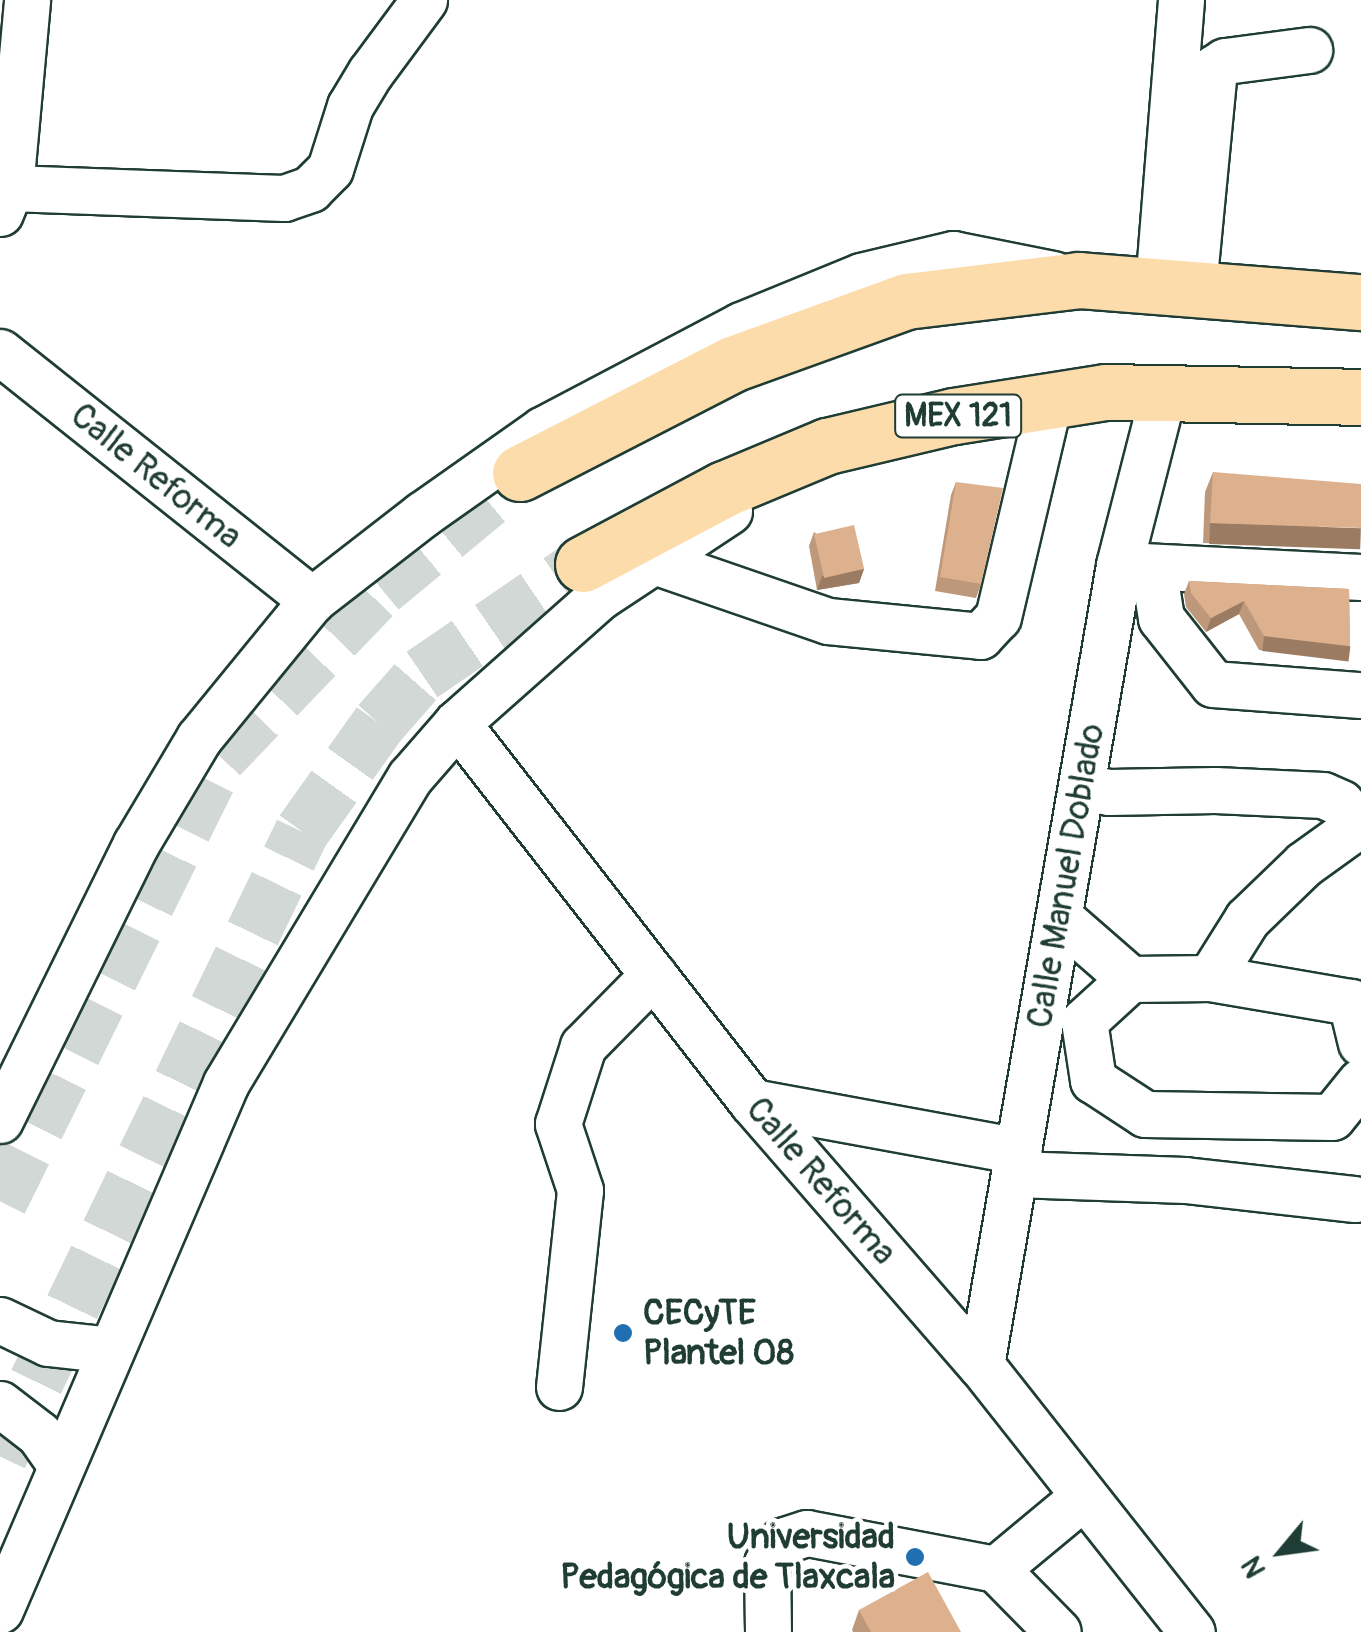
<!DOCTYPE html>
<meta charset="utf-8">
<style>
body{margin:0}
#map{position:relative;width:1361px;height:1632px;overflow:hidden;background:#fff;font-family:Pangolin,sans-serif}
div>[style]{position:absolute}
.major-tunnel>*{height:55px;margin-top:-27.5px;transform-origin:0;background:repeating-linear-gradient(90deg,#d2d8d6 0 55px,transparent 0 83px)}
.roads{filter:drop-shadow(2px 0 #1f3d34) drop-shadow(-2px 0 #1f3d34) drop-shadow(0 2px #1f3d34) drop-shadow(0 -2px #1f3d34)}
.minor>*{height:45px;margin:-22.5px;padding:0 22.5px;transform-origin:22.5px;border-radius:22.5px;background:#fff}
.major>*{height:55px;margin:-27.5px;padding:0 27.5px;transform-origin:27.5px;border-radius:27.5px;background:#fddcac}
.wall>*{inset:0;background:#be987a}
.shaded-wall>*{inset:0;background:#9b7c63;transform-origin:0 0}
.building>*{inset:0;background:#ddb18e;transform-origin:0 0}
.dots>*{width:28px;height:28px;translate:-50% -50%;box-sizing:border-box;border:5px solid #fff;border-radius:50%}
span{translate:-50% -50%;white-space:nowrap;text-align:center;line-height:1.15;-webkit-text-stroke:9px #fff;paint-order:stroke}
.shield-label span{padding:2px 8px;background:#fff;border:2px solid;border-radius:8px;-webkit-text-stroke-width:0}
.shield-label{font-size:32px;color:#1f3d34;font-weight:700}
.street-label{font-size:35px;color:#1f3d34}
.poi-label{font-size:35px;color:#1f3d34;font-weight:700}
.left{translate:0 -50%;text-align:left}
.right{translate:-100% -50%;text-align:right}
.north{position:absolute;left:1231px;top:1502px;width:100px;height:100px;-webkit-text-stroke:8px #fff;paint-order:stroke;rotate:241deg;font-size:28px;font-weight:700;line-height:40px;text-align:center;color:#1f3d34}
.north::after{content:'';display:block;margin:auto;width:35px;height:45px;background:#1f3d34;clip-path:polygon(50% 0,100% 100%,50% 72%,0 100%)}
</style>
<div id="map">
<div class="major-tunnel">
<i style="left:0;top:1201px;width:496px;rotate:-63.7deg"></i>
<i style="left:220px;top:756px;width:233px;rotate:-46.2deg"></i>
<i style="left:381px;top:588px;width:180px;rotate:-39.6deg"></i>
<i style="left:0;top:1456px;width:694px;rotate:-64.21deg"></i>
<i style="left:302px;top:831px;width:133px;rotate:-54.5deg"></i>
<i style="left:379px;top:723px;width:65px;rotate:-48.7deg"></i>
<i style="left:422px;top:674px;width:195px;rotate:-34.3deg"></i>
</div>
<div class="roads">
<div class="minor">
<i style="left:10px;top:188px;width:274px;rotate:2.1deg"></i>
<i style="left:284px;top:198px;width:28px;rotate:-19deg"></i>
<i style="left:310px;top:189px;width:28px;rotate:-45deg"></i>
<i style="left:330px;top:169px;width:66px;rotate:-72.4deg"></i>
<i style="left:350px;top:106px;width:39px;rotate:-59deg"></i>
<i style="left:370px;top:73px;width:91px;rotate:-53.5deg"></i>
<i style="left:0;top:213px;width:27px;rotate:-68deg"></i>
<i style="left:10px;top:188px;width:189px;rotate:-84.8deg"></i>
<i style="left:1158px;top:286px;width:287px;rotate:-85.4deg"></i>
<i style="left:1193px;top:287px;width:220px;rotate:-84.5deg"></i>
<i style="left:1214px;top:68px;width:13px;rotate:-32deg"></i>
<i style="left:1225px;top:61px;width:85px;rotate:-7.5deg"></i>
<i style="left:0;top:352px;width:399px;rotate:38.5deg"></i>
<i style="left:640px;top:546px;width:21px;rotate:47deg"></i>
<i style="left:654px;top:561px;width:184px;rotate:19deg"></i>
<i style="left:828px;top:621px;width:153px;rotate:5.6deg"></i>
<i style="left:980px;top:636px;width:26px;rotate:-47deg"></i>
<i style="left:998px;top:617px;width:222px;rotate:-76.7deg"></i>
<i style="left:1123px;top:565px;width:238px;rotate:2.9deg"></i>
<i style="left:1153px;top:567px;width:52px;rotate:81.1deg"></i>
<i style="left:1161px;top:618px;width:84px;rotate:51.8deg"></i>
<i style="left:1213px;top:684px;width:148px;rotate:4.3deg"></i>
<i style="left:457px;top:723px;width:480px;rotate:52.1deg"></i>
<i style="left:752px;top:1102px;width:349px;rotate:49deg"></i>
<i style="left:981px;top:1365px;width:340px;rotate:51.7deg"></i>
<i style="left:1081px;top:787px;width:28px;rotate:10deg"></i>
<i style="left:1109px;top:792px;width:106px;rotate:-1.1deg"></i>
<i style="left:1215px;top:790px;width:108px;rotate:2.7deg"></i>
<i style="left:1323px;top:795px;width:20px;rotate:24deg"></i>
<i style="left:1059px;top:917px;width:94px;rotate:41.1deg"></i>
<i style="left:1130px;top:979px;width:80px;rotate:-0.7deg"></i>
<i style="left:1210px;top:978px;width:70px;rotate:-57.9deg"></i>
<i style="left:1247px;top:919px;width:79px;rotate:-44deg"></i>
<i style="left:1304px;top:864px;width:70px;rotate:-35.7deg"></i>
<i style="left:1210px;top:978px;width:143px;rotate:9.7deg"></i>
<i style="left:1351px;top:1002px;width:42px;rotate:76.3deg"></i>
<i style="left:1130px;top:979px;width:62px;rotate:137.6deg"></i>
<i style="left:1084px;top:1021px;width:60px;rotate:81.3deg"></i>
<i style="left:1093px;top:1080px;width:62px;rotate:33.2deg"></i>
<i style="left:1145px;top:1114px;width:187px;rotate:0.9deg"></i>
<i style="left:1332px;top:1117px;width:46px;rotate:-51.1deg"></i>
<i style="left:752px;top:1102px;width:271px;rotate:10.4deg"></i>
<i style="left:0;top:1120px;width:308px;rotate:-63.8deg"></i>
<i style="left:136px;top:844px;width:123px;rotate:-59.3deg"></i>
<i style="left:199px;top:738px;width:178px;rotate:-50.7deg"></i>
<i style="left:312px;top:600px;width:140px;rotate:-37.8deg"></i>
<i style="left:423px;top:514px;width:146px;rotate:-35.2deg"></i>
<i style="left:542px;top:430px;width:225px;rotate:-27.8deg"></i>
<i style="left:741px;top:325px;width:130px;rotate:-22.2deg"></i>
<i style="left:861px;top:276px;width:95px;rotate:-13.4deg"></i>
<i style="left:953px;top:254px;width:102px;rotate:11.3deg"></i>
<i style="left:1015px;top:1174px;width:170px;rotate:2deg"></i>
<i style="left:1185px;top:1180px;width:171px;rotate:6.4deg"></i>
<i style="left:0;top:1320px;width:53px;rotate:25.6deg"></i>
<i style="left:48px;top:1343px;width:63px;rotate:6.3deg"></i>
<i style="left:981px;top:1365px;width:812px;rotate:-80.21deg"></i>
<i style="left:1119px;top:565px;width:181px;rotate:-75.6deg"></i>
<i style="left:559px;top:1387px;width:198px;rotate:-83.9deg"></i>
<i style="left:580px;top:1190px;width:70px;rotate:-108.4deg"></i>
<i style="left:558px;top:1124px;width:82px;rotate:-72.2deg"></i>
<i style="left:583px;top:1046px;width:100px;rotate:-45.4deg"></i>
<i style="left:0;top:1404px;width:49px;rotate:37.6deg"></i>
<i style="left:39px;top:1434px;width:37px;rotate:55deg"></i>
<i style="left:996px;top:1569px;width:114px;rotate:-39.7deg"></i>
<i style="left:0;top:1610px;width:573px;rotate:-66.79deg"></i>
<i style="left:226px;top:1083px;width:357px;rotate:-59deg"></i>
<i style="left:410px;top:777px;width:72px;rotate:-49deg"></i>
<i style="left:457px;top:723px;width:190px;rotate:-41.6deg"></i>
<i style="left:599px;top:597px;width:156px;rotate:-33.5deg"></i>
<i style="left:768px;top:1632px;width:69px;rotate:-90.8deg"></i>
<i style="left:767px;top:1563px;width:27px;rotate:-56deg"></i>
<i style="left:782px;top:1541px;width:26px;rotate:-18deg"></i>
<i style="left:807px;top:1533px;width:192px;rotate:10.8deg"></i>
<i style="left:996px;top:1569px;width:88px;rotate:45.5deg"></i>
</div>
<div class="major">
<i style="left:520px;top:473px;width:238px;rotate:-27.2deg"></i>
<i style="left:732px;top:364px;width:185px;rotate:-19.9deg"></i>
<i style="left:906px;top:301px;width:174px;rotate:-6.9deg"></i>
<i style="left:1079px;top:280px;width:283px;rotate:4.5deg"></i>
<i style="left:583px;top:564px;width:160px;rotate:-28deg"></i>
<i style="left:724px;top:489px;width:112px;rotate:-22.7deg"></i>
<i style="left:827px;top:446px;width:130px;rotate:-13.3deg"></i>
<i style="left:954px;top:416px;width:154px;rotate:-9deg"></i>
<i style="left:1106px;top:392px;width:255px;rotate:1.1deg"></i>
</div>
</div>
<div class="wall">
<i style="clip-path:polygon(1213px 472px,1361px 548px,1203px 543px,1205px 492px)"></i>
<i style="clip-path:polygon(956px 482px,981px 584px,976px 598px,935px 591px,951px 495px)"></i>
<i style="clip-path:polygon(814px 532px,864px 569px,859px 583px,817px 590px,809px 546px)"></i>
<i style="clip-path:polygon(1189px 581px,1349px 589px,1350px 646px,1345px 660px,1259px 650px,1239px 614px,1206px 632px,1186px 607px,1184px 594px)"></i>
<i style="clip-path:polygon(859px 1610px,961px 1632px,853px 1632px,852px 1630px)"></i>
</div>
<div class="shaded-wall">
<i style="left:1210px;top:523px;width:151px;height:21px;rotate:2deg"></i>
<i style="clip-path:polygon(864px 569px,859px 583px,817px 590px,822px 576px)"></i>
<i style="clip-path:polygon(1244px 601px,1239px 614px,1206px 632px,1211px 618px)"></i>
<i style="left:1264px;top:636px;width:87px;height:15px;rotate:7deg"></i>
</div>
<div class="building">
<i style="clip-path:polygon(1213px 472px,1361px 484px,1361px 528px,1210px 523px)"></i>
<i style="clip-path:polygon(956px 482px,1003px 488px,981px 584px,940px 577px)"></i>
<i style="left:854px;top:525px;width:45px;height:41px;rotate:77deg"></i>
<i style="clip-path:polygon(1189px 581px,1349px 589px,1350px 646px,1264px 636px,1244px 601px,1211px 618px,1191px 593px)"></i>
<i style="clip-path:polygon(928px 1572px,961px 1632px,871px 1632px,859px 1610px)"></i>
</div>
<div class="dots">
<i style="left:623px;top:1333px;background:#1f6fb2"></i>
<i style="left:915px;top:1557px;background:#1f6fb2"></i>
</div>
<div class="shield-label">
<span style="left:958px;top:416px">MEX 121</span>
</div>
<div class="street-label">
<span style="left:156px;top:476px;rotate:39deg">Calle Reforma</span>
<span style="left:1066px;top:876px;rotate:-80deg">Calle Manuel Doblado</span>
<span style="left:821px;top:1181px;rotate:49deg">Calle Reforma</span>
</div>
<div class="poi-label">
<span class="left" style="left:643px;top:1333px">CECyTE<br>Plantel 08</span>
<span class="right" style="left:895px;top:1557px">Universidad<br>Pedagógica de Tlaxcala</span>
</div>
<div class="north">N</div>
</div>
